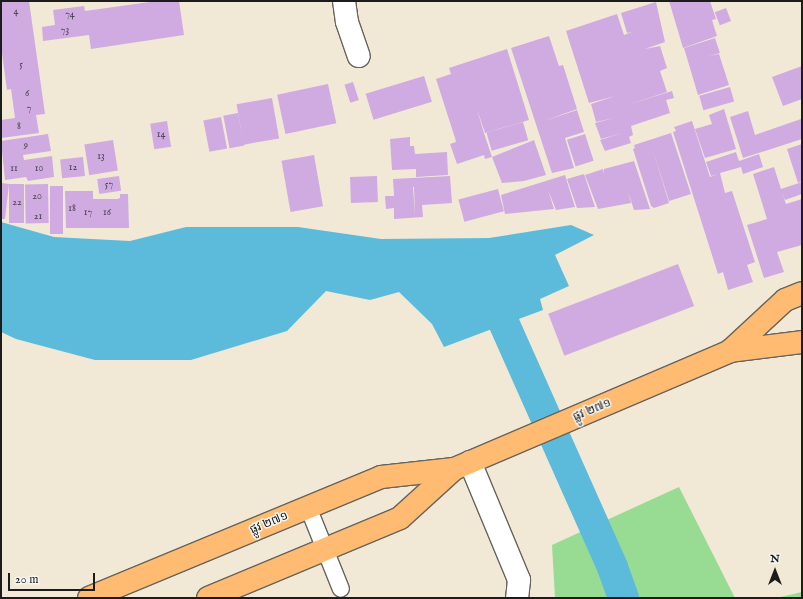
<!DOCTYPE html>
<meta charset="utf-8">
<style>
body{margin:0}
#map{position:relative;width:803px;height:599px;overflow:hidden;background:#f1e9d5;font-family:"IM FELL English","Noto Sans Khmer",serif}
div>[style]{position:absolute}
.green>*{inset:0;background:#98dc94}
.water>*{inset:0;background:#5cbbda}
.canal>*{height:31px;margin:-15.5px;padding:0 15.5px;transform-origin:15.5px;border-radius:15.5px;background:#5cbbda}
.building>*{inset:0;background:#cfabe2;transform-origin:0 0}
.roads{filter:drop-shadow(1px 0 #67645d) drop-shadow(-1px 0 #67645d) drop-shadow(0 1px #67645d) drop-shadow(0 -1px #67645d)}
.service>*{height:16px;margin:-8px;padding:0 8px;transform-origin:8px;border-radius:8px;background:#fff}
.minor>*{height:22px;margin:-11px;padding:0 11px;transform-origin:11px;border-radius:11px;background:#fff}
.primary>*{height:22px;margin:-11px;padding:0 11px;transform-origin:11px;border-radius:11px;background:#ffbb71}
span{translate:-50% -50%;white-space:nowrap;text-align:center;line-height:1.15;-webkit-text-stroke:3px #f6f6f2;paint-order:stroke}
.number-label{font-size:10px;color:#49404e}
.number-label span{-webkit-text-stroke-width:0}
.street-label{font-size:12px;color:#1c1c1c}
.frame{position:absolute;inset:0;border:2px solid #1c1c1c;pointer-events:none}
.north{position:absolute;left:755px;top:551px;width:40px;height:40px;-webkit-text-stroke:3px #f6f6f2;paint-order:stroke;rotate:0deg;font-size:11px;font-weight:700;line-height:16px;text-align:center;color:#1c1c1c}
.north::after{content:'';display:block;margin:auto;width:14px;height:18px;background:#1c1c1c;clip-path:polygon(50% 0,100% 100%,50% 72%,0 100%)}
.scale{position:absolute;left:8px;top:573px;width:87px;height:18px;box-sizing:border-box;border:2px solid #1c1c1c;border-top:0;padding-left:5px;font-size:12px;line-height:14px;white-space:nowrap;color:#1c1c1c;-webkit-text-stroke:3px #f6f6f2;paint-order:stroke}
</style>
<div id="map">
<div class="green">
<i style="clip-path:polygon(679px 487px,735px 598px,555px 598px,552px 545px)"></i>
<i style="clip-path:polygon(802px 592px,802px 598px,776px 598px)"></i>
</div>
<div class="water">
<i style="clip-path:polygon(1px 222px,54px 237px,130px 241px,186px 227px,298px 227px,381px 239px,489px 238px,571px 225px,594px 235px,555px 255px,569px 286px,540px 299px,543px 310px,444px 347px,432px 324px,399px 292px,370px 300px,326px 291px,287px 331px,191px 360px,95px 360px,16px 339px,1px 332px)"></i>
</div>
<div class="canal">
<i style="left:504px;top:324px;width:266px;rotate:66deg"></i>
<i style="left:612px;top:567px;width:33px;rotate:70deg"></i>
</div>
<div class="building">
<i style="clip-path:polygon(1px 1px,29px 1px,45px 114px,36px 115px,39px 133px,1px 138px,1px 120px,15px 118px,11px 89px,7px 90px,1px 46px)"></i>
<i style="clip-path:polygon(157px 1px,179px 1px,184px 35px,91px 49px,89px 35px,43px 41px,42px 27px,55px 25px,53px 10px,84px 6px,85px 11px)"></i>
<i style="clip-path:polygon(669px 1px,710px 1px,716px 19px,712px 20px,717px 36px,683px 48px,678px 31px,683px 30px,678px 31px)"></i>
<i style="clip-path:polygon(656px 2px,665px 42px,645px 49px,660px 46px,667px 68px,660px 71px,667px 92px,624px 106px,672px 91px,674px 98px,666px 100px,670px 113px,631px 126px,633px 135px,629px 137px,631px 143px,605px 151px,600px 140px,622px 133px,601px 139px,595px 123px,614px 118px,596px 122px,591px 104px,615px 96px,589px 103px,566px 31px,617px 14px,624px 35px,632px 32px,627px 33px,621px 13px)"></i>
<i style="left:726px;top:8px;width:14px;height:12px;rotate:69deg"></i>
<i style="clip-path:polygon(549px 36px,559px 66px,563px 65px,577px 109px,544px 121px,577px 110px,584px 132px,565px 138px,574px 168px,552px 173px,511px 48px)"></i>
<i style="clip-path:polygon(715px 38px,720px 53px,709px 56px,719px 54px,729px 85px,698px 95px,684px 48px)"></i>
<i style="clip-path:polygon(507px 49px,529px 120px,485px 133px,477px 109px,483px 130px,492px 157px,534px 140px,546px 175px,524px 181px,502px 183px,492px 157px,485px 159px,484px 155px,457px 164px,450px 144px,456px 142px,455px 138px,436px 79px,451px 74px,449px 68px)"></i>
<i style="clip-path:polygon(802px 66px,802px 99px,783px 106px,772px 77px)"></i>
<i style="left:424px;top:76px;width:27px;height:61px;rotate:73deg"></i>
<i style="left:353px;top:82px;width:19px;height:9px;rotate:72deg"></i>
<i style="left:328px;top:84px;width:40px;height:52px;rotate:78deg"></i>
<i style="left:730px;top:87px;width:15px;height:32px;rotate:74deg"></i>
<i style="left:272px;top:98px;width:41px;height:36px;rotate:80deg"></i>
<i style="clip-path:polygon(724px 109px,736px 149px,705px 158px,695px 129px,712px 124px,709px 115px)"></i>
<i style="clip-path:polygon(748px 111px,755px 135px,801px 119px,802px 139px,743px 158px,730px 117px)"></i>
<i style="left:238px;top:113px;width:33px;height:15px;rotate:79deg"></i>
<i style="left:221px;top:117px;width:32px;height:18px;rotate:79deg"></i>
<i style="left:167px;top:121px;width:26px;height:17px;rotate:81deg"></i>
<i style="clip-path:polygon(692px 121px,710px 177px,718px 174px,711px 176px,706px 162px,736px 152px,739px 161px,759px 154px,763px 167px,743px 174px,741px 167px,720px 173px,725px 193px,732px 191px,755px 262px,747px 265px,753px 282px,728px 290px,723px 272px,718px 274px,673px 132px,676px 131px,674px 127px)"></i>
<i style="left:523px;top:122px;width:19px;height:38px;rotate:74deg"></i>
<i style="clip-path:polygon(671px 133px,691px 194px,669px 201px,652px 147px,669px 203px,654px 208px,651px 206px,633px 149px,635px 148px,634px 145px)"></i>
<i style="clip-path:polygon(48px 134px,51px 151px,23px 155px,24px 160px,52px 156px,54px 177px,28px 181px,26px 177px,5px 180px,1px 141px)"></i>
<i style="left:585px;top:134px;width:28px;height:19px;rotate:72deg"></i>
<i style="clip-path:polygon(410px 137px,410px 146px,414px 146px,415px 154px,447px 152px,448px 175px,416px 177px,416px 169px,392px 170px,390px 139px)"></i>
<i style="left:113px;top:140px;width:31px;height:29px;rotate:81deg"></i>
<i style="clip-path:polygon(802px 144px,802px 181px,798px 183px,787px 149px)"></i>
<i style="left:314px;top:155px;width:52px;height:33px;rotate:80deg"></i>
<i style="left:83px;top:157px;width:19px;height:23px;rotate:84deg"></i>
<i style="clip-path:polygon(634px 161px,650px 209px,634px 210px,628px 192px,631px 203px,598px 209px,585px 175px,603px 169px,604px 174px,604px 169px)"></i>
<i style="clip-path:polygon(774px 167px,781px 189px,802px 182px,802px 194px,785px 200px,782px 193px,786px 204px,802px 199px,802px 245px,777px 252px,784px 272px,764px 278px,747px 225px,767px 219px,753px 174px)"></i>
<i style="clip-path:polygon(584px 174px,595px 207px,577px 208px,567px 179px)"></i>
<i style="clip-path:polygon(565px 175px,575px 207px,556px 210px,548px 190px,554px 209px,505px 214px,501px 195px)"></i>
<i style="left:119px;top:176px;width:15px;height:22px;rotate:82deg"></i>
<i style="left:377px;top:176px;width:26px;height:27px;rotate:88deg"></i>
<i style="clip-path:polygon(evenodd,450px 176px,452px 203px,422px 205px,423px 217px,394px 219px,394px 208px,386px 209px,385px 196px,394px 196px,393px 179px,450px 176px,413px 187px,414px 187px,415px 216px,413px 187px)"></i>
<i style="clip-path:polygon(1px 183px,9px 184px,5px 219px,1px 219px)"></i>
<i style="left:9px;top:184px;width:15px;height:39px"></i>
<i style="left:48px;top:184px;width:39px;height:23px;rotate:89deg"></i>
<i style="left:50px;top:186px;width:13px;height:48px"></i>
<i style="left:498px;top:189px;width:23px;height:41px;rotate:75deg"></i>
<i style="clip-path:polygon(65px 191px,93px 191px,93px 199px,117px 199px,120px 198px,120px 194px,128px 194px,129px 228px,66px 228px)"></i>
<i style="left:678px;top:264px;width:45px;height:139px;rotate:69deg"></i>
</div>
<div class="roads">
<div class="service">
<i style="left:308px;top:507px;width:88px;rotate:68.1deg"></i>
</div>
<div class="minor">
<i style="left:344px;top:1px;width:21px;rotate:82deg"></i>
<i style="left:347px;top:22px;width:36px;rotate:71deg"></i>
<i style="left:470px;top:462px;width:128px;rotate:67.4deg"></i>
<i style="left:519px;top:580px;width:18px;rotate:96deg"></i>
</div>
<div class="primary">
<i style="left:730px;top:351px;width:75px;rotate:-42.8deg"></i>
<i style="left:785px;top:300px;width:18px;rotate:-22deg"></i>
<i style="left:89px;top:598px;width:316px;rotate:-22.5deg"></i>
<i style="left:381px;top:477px;width:73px;rotate:-6.3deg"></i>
<i style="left:454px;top:469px;width:300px;rotate:-23.1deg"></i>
<i style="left:730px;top:351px;width:73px;rotate:-7.1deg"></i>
<i style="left:208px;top:598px;width:208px;rotate:-22.6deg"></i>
<i style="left:400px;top:518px;width:73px;rotate:-42.2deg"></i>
</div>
</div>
<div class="number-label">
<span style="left:16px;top:12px">4</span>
<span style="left:70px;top:15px">74</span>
<span style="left:65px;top:31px">73</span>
<span style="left:21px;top:65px">5</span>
<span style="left:27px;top:94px">6</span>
<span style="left:29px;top:109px">7</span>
<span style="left:19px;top:127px">8</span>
<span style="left:161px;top:135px">14</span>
<span style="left:26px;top:146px">9</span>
<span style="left:101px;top:157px">13</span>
<span style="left:73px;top:168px">12</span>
<span style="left:14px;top:169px">11</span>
<span style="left:39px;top:169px">10</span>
<span style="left:109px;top:185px">57</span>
<span style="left:37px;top:197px">20</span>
<span style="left:17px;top:203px">22</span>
<span style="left:72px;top:209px">18</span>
<span style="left:88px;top:213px">17</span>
<span style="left:107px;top:213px">16</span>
<span style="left:38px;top:217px">21</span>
</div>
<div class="street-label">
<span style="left:592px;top:410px;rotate:-23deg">ផ្លូវ ២៧១</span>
<span style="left:269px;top:523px;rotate:-23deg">ផ្លូវ ២៧១</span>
</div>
<div class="frame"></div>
<div class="north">N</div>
<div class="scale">20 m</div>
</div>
